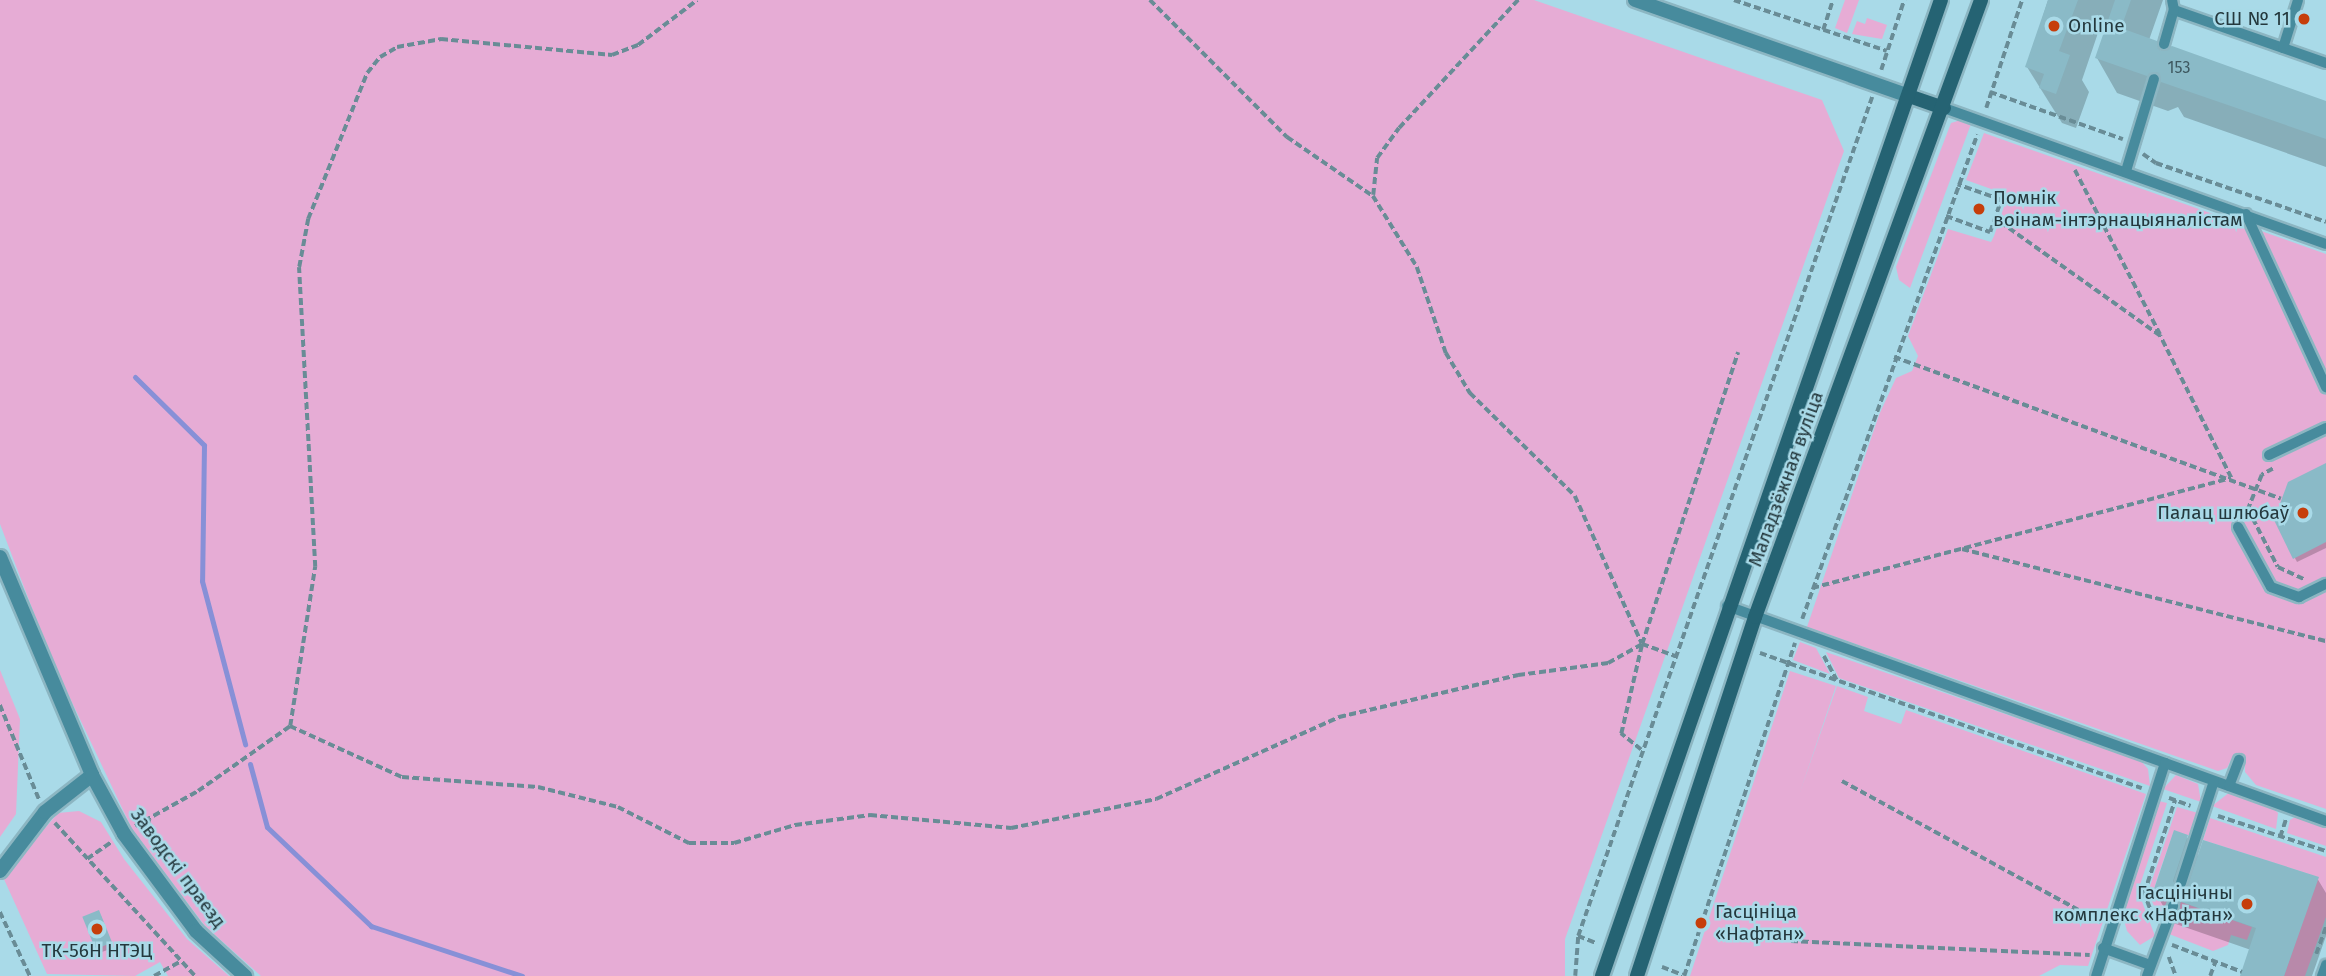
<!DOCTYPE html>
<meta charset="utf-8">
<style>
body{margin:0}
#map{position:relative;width:2326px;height:976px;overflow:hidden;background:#a9dae8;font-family:"Fira Sans",sans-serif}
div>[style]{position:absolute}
.green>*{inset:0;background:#e6acd5}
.shadow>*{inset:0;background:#0003}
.stream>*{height:5px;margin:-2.5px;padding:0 2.5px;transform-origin:2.5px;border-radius:2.5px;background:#8790d7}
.building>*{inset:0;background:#8abac7;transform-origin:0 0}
.path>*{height:3.5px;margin-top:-1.75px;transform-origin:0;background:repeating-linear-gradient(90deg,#698c96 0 7px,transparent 0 10.5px)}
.roads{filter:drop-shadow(2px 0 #8cb6c2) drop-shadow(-2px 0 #8cb6c2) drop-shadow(0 2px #8cb6c2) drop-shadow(0 -2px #8cb6c2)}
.service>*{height:10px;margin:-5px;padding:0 5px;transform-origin:5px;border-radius:5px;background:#478b9d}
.minor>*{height:14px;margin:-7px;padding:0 7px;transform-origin:7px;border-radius:7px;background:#478b9d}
.tertiary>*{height:14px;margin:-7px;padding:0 7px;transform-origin:7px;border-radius:7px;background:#478b9d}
.secondary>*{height:14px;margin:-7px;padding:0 7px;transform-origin:7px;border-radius:7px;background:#256373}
.dots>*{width:19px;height:19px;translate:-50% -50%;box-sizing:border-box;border:4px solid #a9dae8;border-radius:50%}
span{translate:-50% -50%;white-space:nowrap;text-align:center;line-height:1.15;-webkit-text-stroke:5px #a9dae8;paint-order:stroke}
.number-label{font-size:16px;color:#3e5860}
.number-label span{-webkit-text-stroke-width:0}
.poi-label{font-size:19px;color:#24383d}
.right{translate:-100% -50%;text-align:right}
.left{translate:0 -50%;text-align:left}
.street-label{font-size:19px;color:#24383d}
</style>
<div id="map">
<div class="green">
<i style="clip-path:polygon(0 0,1534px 0,1822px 100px,1844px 151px,1565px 939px,1565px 976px,261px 976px,205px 926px,132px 829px,51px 658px,0 524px)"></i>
<i style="clip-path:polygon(1845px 0,1859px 0,1847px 33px,1835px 28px)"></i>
<i style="clip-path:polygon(1867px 18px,1887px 25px,1882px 39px,1852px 34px,1857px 21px,1865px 24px)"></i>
<i style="clip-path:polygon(1961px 120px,1971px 124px,1910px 288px,1899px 280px,1896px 267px,1951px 123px)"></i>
<i style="clip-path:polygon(1984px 133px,2326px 254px,2326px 809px,2256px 785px,2245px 772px,2245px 762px,2232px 758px,2227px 768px,2218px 771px,1807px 627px,1879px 415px,1896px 378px,1912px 371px,1918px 356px,1908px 336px,1948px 229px,1991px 242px,1994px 236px,2008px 195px,1966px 180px)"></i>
<i style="clip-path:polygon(1800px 642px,1816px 648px,1830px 674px,1793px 660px)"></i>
<i style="clip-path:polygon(1826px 652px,2141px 761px,2148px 769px,2150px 786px,1839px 678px)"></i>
<i style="clip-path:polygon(0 670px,20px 719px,16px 814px,0 837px)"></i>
<i style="clip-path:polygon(1790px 671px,1836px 686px,1799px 795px,1837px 686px,1868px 697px,1864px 711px,1901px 724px,1906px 710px,2146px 794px,2088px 966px,2060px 965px,2039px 976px,1690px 976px)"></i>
<i style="clip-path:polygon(2176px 775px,2198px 784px,2201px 802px,2163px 789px)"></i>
<i style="clip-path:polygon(2230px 792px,2272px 807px,2278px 813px,2276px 829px,2212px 806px)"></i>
<i style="clip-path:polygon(2159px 801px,2167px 803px,2138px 891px,2155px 936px,2140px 945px,2127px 931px,2122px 913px)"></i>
<i style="clip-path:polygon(2177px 807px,2198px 813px,2191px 836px,2174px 831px,2159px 873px,2153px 892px,2169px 898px,2161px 922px,2148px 892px)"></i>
<i style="clip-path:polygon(79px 811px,101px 822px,124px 859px,187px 939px,229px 976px,168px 976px,160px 962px,135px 976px,47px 974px,3px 877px,58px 813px)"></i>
<i style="clip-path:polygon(2297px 816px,2326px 826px,2326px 846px,2287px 833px,2290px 820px)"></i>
<i style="clip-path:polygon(2210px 818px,2326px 857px,2326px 917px,2305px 976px,2284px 976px,2318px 877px,2203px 840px)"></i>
<i style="clip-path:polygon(2181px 902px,2252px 927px,2247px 940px,2231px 935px,2228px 945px,2213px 951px,2169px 934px)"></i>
</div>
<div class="shadow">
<i style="clip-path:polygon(2048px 0,2163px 0,2149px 40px,2162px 53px,2326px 102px,2326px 167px,2184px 117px,2178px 107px,2168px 111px,2117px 93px,2097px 58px,2106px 33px,2099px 30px,2082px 80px,2089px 92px,2076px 128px,2062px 123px,2027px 67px)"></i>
<i style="clip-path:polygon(2326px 469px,2326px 548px,2297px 562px,2275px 520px)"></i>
<i style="clip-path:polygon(2187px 837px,2199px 858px,2317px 878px,2326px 893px,2326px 936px,2312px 976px,2242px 976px,2251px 950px,2173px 923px,2155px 892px)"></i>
<i style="clip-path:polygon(101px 916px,113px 948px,99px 953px,85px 917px)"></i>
</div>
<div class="stream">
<i style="left:135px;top:377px;width:97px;rotate:44.6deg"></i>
<i style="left:204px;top:445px;width:136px;rotate:90.8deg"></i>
<i style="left:202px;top:581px;width:169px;rotate:75.2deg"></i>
<i style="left:250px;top:764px;width:65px;rotate:74.9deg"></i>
<i style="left:267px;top:827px;width:144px;rotate:43.6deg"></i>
<i style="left:371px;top:926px;width:159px;rotate:18.3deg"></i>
</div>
<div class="building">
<i style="clip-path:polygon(2048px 0,2078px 0,2059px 51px,2070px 55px,2056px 94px,2039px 88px,2044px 74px,2025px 67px)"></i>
<i style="clip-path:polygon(2115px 0,2131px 0,2121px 28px,2157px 41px,2161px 51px,2172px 46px,2326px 101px,2326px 139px,2161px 82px,2157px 72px,2147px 76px,2095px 58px)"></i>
<i style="clip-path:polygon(2326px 463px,2326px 542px,2293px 559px,2274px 520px,2288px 482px)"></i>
<i style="clip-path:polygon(2174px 830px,2188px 835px,2173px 881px,2179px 891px,2188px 885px,2203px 840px,2319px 877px,2284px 976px,2240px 976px,2256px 928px,2153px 892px)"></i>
<i style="left:99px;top:910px;width:35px;height:18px;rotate:68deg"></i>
</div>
<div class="path">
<i style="left:1150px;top:0;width:194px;rotate:45deg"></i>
<i style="left:1287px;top:137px;width:104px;rotate:34.5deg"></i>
<i style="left:1373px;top:196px;width:84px;rotate:58.2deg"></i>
<i style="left:1417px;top:267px;width:91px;rotate:71.4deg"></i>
<i style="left:1446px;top:353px;width:47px;rotate:59deg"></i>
<i style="left:1470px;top:393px;width:147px;rotate:44.4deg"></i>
<i style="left:1575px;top:496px;width:162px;rotate:65.6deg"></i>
<i style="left:1642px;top:644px;width:35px;rotate:20deg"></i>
<i style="left:1734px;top:0;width:161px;rotate:18.4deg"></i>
<i style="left:1823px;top:30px;width:32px;rotate:-72deg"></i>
<i style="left:1881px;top:70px;width:74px;rotate:-71.8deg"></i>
<i style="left:1990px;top:92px;width:141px;rotate:19.5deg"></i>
<i style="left:1986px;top:108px;width:114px;rotate:-71.6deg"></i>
<i style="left:2143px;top:154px;width:16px;rotate:35deg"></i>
<i style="left:2156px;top:163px;width:180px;rotate:19.1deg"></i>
<i style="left:2075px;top:170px;width:185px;rotate:62.6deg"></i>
<i style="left:1373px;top:195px;width:37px;rotate:-84deg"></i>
<i style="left:1377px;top:158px;width:37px;rotate:-54deg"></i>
<i style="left:1399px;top:128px;width:175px;rotate:-47.1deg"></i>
<i style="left:1946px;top:216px;width:47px;rotate:20deg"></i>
<i style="left:1990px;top:232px;width:34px;rotate:-71deg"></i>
<i style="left:2001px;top:200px;width:46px;rotate:-160.8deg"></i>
<i style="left:1894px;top:357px;width:412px;rotate:20.1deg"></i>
<i style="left:2273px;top:469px;width:13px;rotate:151deg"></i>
<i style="left:2262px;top:475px;width:37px;rotate:112deg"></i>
<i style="left:2248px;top:509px;width:65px;rotate:62.7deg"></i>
<i style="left:2278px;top:567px;width:29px;rotate:25deg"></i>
<i style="left:1962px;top:549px;width:375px;rotate:14.2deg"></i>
<i style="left:1812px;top:588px;width:433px;rotate:-14.7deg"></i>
<i style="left:2231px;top:478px;width:159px;rotate:-116.6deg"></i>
<i style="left:2160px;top:336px;width:204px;rotate:-144.6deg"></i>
<i style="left:1802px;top:619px;width:515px;rotate:-70.12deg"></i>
<i style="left:1760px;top:653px;width:405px;rotate:19.5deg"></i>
<i style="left:1824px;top:656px;width:27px;rotate:62deg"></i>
<i style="left:0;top:705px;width:102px;rotate:67.5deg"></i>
<i style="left:290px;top:726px;width:123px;rotate:24.5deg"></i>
<i style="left:402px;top:777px;width:136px;rotate:4.2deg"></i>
<i style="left:538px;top:787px;width:82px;rotate:14deg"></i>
<i style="left:618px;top:807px;width:80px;rotate:26.9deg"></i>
<i style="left:689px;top:843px;width:45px"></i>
<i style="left:734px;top:843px;width:64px;rotate:-16.4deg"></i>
<i style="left:795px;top:825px;width:76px;rotate:-7.6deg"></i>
<i style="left:870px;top:815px;width:142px;rotate:5.3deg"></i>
<i style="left:1011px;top:828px;width:148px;rotate:-11.3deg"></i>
<i style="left:1156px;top:799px;width:201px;rotate:-24.1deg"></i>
<i style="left:1339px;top:717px;width:184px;rotate:-13.2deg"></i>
<i style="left:1518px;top:675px;width:91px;rotate:-7.6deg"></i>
<i style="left:1608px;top:663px;width:39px;rotate:-29deg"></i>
<i style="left:1641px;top:750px;width:26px;rotate:-141deg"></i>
<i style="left:1621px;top:734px;width:92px;rotate:-76.9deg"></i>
<i style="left:1642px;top:644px;width:307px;rotate:-71.8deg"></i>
<i style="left:1842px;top:781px;width:295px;rotate:28.6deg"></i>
<i style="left:2169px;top:798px;width:23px;rotate:20deg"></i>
<i style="left:2218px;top:816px;width:114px;rotate:18deg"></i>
<i style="left:55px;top:823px;width:207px;rotate:47.5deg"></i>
<i style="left:135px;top:826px;width:72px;rotate:-29.1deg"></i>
<i style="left:198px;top:791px;width:113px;rotate:-35.2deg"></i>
<i style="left:290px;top:726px;width:161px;rotate:-81.1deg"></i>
<i style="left:315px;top:567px;width:300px;rotate:-93.1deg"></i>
<i style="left:299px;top:267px;width:49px;rotate:-79.4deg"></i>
<i style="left:308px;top:219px;width:157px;rotate:-68deg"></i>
<i style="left:367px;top:73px;width:21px;rotate:-51deg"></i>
<i style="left:380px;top:57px;width:20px;rotate:-30deg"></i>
<i style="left:397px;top:47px;width:45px;rotate:-10.3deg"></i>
<i style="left:441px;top:39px;width:172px;rotate:5.3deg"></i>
<i style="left:612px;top:55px;width:28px;rotate:-21deg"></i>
<i style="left:638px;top:45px;width:74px;rotate:-37.3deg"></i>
<i style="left:145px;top:835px;width:16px;rotate:-76deg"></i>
<i style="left:2280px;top:837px;width:19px;rotate:-72deg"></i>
<i style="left:87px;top:859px;width:29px;rotate:-35deg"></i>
<i style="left:0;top:912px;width:71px;rotate:64.9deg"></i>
<i style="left:2153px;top:918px;width:27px;rotate:-110deg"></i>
<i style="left:2144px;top:893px;width:98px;rotate:-71.6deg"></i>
<i style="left:1578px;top:936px;width:19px;rotate:21deg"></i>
<i style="left:1791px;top:941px;width:299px;rotate:2.7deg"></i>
<i style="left:2172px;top:945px;width:75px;rotate:21.1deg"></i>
<i style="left:2316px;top:954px;width:29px;rotate:-70deg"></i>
<i style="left:2169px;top:957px;width:20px;rotate:70deg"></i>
<i style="left:1662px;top:967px;width:22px;rotate:21deg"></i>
<i style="left:154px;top:976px;width:29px;rotate:-29deg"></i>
<i style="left:1575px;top:976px;width:40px;rotate:-85.7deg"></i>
<i style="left:1578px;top:936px;width:889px;rotate:-70.69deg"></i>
<i style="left:1684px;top:976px;width:351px;rotate:-71.6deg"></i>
<i style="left:2210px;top:976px;width:15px;rotate:-70deg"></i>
</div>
<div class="roads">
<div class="service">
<i style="left:2174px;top:10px;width:161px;rotate:19.2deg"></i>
<i style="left:2164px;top:44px;width:35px;rotate:-74deg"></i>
<i style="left:2174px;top:10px;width:10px;rotate:-101deg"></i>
<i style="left:2283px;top:48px;width:50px;rotate:-72.6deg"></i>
<i style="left:1944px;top:108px;width:405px;rotate:19.6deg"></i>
<i style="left:2126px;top:171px;width:96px;rotate:-73.1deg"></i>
<i style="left:2246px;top:214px;width:191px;rotate:65.2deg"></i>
<i style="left:2269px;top:455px;width:63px;rotate:-25.3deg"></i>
<i style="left:2238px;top:527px;width:68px;rotate:61.2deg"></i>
<i style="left:2271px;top:587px;width:30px;rotate:20deg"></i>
<i style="left:2299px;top:597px;width:30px;rotate:-26deg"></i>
<i style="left:1727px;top:606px;width:465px;rotate:19.7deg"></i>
<i style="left:2165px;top:763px;width:224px;rotate:107.9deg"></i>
<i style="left:2165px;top:763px;width:171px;rotate:19.8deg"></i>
<i style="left:2229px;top:786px;width:28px;rotate:-69deg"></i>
<i style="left:2181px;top:883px;width:107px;rotate:-72.1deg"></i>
<i style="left:2103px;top:948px;width:50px;rotate:19.9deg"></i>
<i style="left:2147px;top:976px;width:75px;rotate:-69.6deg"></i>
<i style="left:2322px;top:976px;width:12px;rotate:-70deg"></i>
</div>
<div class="minor">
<i style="left:0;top:871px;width:74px;rotate:-52.7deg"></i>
<i style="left:45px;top:812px;width:60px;rotate:-38.2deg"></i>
</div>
<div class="tertiary">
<i style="left:1635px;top:0;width:290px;rotate:19.3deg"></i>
<i style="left:0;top:557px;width:237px;rotate:67.1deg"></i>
<i style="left:92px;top:775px;width:67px;rotate:61.5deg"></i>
<i style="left:124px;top:834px;width:121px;rotate:53.4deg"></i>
<i style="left:196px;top:931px;width:67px;rotate:42.6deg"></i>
</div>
<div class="secondary">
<i style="left:1909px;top:96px;width:37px;rotate:19deg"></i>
<i style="left:1602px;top:976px;width:1033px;rotate:-70.85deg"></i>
<i style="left:1637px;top:976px;width:378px;rotate:-71.8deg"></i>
<i style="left:1755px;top:617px;width:657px;rotate:-69.88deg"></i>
</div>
</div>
<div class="dots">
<i style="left:2304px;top:19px;background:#c63e0b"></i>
<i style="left:2054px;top:26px;background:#c63e0b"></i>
<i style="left:1979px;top:209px;background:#c63e0b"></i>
<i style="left:2303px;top:513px;background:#c63e0b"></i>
<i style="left:2247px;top:904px;background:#c63e0b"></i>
<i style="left:1701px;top:923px;background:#c63e0b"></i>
<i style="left:97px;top:929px;background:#c63e0b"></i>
</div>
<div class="number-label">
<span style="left:2179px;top:68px">153</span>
</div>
<div class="poi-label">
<span class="right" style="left:2290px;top:19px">СШ № 11</span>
<span class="left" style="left:2068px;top:26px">Online</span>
<span class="left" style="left:1993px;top:209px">Помнік<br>воінам-інтэрнацыяналістам</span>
<span class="right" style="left:2289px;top:513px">Палац шлюбаў</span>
<span class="right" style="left:2233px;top:904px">Гасцінічны<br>комплекс «Нафтан»</span>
<span class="left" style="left:1715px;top:923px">Гасцініца<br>«Нафтан»</span>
<span style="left:97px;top:951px">ТК-56Н НТЭЦ</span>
</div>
<div class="street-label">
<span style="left:1786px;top:479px;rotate:-70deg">Маладзёжная вуліца</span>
<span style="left:178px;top:868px;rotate:53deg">Заводскі праезд</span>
</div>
</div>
